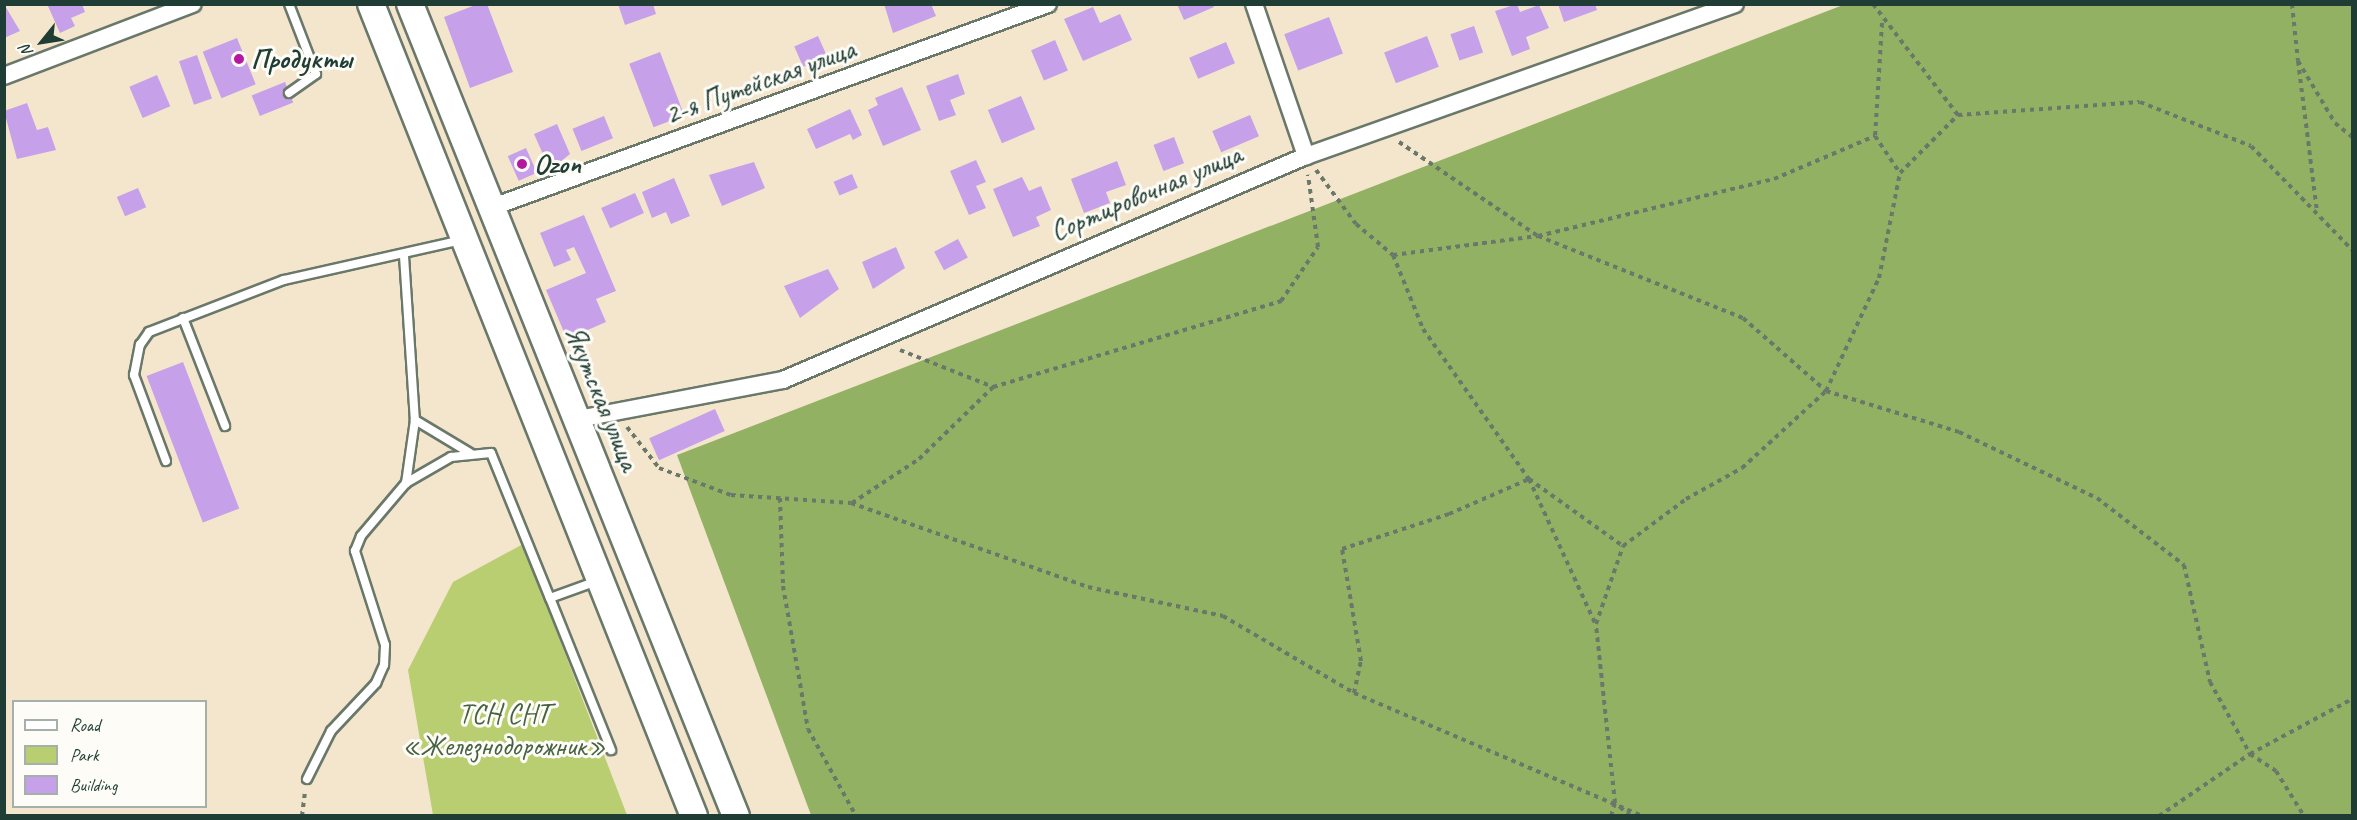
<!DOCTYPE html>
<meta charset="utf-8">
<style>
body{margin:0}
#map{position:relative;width:2357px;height:820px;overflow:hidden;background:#f4e6cd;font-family:Caveat,sans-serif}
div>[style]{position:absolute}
.green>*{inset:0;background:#b9ce71}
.forest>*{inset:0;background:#92b163}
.building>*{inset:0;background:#c6a0e9;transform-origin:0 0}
.path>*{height:4px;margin-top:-2px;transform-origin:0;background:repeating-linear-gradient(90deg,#6a786a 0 4.5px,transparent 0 9px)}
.roads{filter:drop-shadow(2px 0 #6a786a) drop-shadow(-2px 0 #6a786a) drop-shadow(0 2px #6a786a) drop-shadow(0 -2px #6a786a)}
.lane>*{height:8px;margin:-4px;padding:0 4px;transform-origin:4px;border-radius:4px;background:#fff}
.street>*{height:16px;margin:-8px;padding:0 8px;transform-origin:8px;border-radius:8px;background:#fff}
.primary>*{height:26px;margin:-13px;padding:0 13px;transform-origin:13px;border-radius:13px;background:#fff}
.dots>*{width:16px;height:16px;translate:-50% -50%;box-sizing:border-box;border:3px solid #fdfcf7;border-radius:50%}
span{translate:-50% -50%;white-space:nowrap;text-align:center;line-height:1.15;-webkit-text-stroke:6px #fdfcf7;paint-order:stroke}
.poi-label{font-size:28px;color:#1f3d34;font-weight:700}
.left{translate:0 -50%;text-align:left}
.street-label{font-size:28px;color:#1f3d34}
.park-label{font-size:28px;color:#466143}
.frame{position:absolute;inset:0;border:6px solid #1f3d34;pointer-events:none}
.legend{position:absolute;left:12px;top:700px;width:195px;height:108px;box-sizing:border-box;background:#fdfcf7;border:2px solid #a4b0a9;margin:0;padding:8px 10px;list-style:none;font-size:18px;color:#1f3d34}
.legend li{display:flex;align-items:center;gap:12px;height:30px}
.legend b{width:30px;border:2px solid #a4b0a9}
.north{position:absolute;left:12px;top:12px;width:60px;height:60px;-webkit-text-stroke:4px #fdfcf7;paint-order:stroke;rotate:240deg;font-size:16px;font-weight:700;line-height:24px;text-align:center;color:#1f3d34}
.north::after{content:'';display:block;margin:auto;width:21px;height:27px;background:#1f3d34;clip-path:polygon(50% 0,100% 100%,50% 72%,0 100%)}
</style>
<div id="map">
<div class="green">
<i style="clip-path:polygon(523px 544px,627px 815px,433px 815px,408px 670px,453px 582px)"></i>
</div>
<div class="forest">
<i style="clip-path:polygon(1843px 5px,2352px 5px,2352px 815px,811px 815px,677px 455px)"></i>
</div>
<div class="building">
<i style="clip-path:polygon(4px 4px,20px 31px,4px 38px)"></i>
<i style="clip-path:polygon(47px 4px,82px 4px,85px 12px,71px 18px,75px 26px,60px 33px)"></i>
<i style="clip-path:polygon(478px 4px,487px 4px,513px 72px,470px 88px,444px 17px)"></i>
<i style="clip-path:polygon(618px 4px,653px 4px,656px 14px,625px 25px)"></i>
<i style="clip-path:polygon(884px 4px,931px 4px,936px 16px,893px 33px)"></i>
<i style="clip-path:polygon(1177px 4px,1213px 4px,1214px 7px,1184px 20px)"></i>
<i style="clip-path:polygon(1517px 4px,1520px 12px,1539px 5px,1549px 28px,1526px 37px,1530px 49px,1512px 56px,1495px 11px)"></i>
<i style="clip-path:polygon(1558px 4px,1595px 4px,1597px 10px,1564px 22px)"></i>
<i style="clip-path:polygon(1093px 7px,1100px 23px,1120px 14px,1132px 40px,1083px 61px,1064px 19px)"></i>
<i style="left:1329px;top:17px;width:39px;height:48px;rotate:69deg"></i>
<i style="left:1474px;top:26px;width:28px;height:25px;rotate:71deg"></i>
<i style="left:818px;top:36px;width:22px;height:26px;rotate:66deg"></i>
<i style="left:1427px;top:36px;width:33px;height:46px;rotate:69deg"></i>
<i style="left:237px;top:38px;width:50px;height:37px;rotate:68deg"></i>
<i style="left:1055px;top:40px;width:33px;height:26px;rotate:67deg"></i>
<i style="left:1226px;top:42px;width:23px;height:40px;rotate:67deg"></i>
<i style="left:660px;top:52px;width:68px;height:33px;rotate:69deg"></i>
<i style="left:197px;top:55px;width:46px;height:19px;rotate:71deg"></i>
<i style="clip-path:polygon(958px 74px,965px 94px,950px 100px,956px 115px,939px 121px,926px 86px)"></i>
<i style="left:157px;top:75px;width:34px;height:30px;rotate:67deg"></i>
<i style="left:285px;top:82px;width:22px;height:36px;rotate:68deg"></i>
<i style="clip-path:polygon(902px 87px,921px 130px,883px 146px,868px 110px,878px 105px,875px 98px)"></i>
<i style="left:1021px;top:96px;width:36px;height:36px;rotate:67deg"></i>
<i style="clip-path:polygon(27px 103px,37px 130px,48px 127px,56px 150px,17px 159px,4px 111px)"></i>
<i style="clip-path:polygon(850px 109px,862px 135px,853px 140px,850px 134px,816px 149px,807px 129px)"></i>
<i style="left:1250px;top:115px;width:23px;height:41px;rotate:67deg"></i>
<i style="left:604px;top:116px;width:24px;height:34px;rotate:68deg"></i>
<i style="clip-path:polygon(557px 124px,570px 154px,550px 170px,534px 134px)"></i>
<i style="left:1174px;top:137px;width:28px;height:22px;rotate:69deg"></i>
<i style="left:526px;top:148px;width:27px;height:20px;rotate:66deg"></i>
<i style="clip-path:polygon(976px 160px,986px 182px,976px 186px,986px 208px,969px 215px,950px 171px)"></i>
<i style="clip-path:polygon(1117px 161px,1126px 185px,1106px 192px,1110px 203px,1084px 213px,1071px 179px)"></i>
<i style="clip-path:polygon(754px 162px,765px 188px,722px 206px,709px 175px)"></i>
<i style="left:852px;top:174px;width:15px;height:20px;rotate:67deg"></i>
<i style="clip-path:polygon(1022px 177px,1029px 191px,1041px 186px,1051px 210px,1036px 217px,1040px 226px,1013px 237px,993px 189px)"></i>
<i style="clip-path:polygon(674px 178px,690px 216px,671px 224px,666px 212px,652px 218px,642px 192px)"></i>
<i style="left:138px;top:188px;width:21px;height:23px;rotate:67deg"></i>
<i style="left:635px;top:193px;width:22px;height:37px;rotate:66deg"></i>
<i style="clip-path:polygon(584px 215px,616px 291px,596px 299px,606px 322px,567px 339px,546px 290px,586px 273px,574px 247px,566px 250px,571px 260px,554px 267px,540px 233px)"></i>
<i style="left:958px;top:239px;width:21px;height:27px;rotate:62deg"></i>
<i style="clip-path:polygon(896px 247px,905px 268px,873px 289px,862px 262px)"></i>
<i style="clip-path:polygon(828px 269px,839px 289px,800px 318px,784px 286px)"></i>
<i style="left:183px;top:362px;width:157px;height:39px;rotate:69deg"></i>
<i style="left:715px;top:409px;width:24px;height:72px;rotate:66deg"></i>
</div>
<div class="path">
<i style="left:1873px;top:4px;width:140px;rotate:52.6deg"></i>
<i style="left:1958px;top:115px;width:182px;rotate:-4.1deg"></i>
<i style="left:2140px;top:102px;width:119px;rotate:21.6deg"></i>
<i style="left:2251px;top:146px;width:145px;rotate:45.8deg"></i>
<i style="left:2292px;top:4px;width:57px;rotate:84deg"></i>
<i style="left:2298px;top:61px;width:72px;rotate:59.2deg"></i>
<i style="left:2335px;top:123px;width:22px;rotate:39deg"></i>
<i style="left:1882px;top:23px;width:113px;rotate:93.5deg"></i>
<i style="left:1875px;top:136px;width:45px;rotate:56deg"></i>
<i style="left:2298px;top:61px;width:152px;rotate:82.8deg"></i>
<i style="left:1399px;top:142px;width:168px;rotate:34.1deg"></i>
<i style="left:1538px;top:236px;width:221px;rotate:21.8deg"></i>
<i style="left:1743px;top:318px;width:111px;rotate:41.3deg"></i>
<i style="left:1826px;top:391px;width:125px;rotate:-64.9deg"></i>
<i style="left:1879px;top:278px;width:107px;rotate:-78.7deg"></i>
<i style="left:1900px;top:173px;width:82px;rotate:-45deg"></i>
<i style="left:1316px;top:170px;width:67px;rotate:53.5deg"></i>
<i style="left:1356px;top:224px;width:48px;rotate:40deg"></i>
<i style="left:1393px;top:255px;width:80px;rotate:67.9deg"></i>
<i style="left:1423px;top:329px;width:184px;rotate:54.8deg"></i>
<i style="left:1529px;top:479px;width:115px;rotate:35.5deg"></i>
<i style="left:1393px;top:255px;width:146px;rotate:-7.5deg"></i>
<i style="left:1538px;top:236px;width:243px;rotate:-13.6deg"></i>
<i style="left:1774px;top:179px;width:110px;rotate:-23.1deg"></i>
<i style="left:900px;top:350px;width:100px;rotate:21.7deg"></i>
<i style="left:993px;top:387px;width:301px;rotate:-16.6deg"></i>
<i style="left:1281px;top:301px;width:65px;rotate:-55.6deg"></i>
<i style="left:1318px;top:247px;width:73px;rotate:-97.9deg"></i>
<i style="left:627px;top:427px;width:52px;rotate:52deg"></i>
<i style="left:659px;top:468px;width:77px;rotate:20.6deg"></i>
<i style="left:731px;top:495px;width:120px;rotate:3.8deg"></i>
<i style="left:851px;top:503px;width:251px;rotate:19.5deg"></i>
<i style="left:1088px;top:587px;width:138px;rotate:12.1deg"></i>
<i style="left:1223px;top:616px;width:152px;rotate:30.4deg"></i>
<i style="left:1354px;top:693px;width:313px;rotate:23.1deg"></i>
<i style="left:780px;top:498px;width:88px;rotate:88deg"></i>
<i style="left:783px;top:586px;width:145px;rotate:80.1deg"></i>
<i style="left:808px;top:729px;width:99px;rotate:61.1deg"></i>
<i style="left:852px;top:503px;width:80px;rotate:-33.3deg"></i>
<i style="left:919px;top:459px;width:103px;rotate:-44.2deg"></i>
<i style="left:1354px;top:693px;width:33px;rotate:-78deg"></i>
<i style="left:1361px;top:661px;width:114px;rotate:-99.6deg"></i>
<i style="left:1342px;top:549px;width:113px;rotate:-18.1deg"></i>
<i style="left:1449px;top:514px;width:87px;rotate:-23.6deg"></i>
<i style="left:1529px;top:479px;width:158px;rotate:65.4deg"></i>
<i style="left:1620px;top:807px;width:13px;rotate:42deg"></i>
<i style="left:302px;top:816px;width:24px;rotate:-83deg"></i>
<i style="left:1611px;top:816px;width:14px;rotate:-73deg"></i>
<i style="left:1615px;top:803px;width:180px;rotate:-96.1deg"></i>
<i style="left:1596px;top:624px;width:83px;rotate:-70.9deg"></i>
<i style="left:1623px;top:546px;width:79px;rotate:-36.7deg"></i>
<i style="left:1686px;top:499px;width:64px;rotate:-29deg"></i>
<i style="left:1742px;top:468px;width:114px;rotate:-42.5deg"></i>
<i style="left:1826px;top:391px;width:139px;rotate:17.1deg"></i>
<i style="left:1959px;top:432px;width:153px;rotate:25.6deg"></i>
<i style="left:2097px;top:498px;width:110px;rotate:37.6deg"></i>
<i style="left:2184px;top:565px;width:120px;rotate:77.5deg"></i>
<i style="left:2210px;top:682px;width:82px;rotate:60.9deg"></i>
<i style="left:2250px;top:754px;width:31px;rotate:33deg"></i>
<i style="left:2276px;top:771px;width:53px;rotate:58.1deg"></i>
<i style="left:2159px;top:816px;width:110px;rotate:-34.3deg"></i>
<i style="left:2250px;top:754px;width:116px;rotate:-28.3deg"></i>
</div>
<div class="roads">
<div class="lane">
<i style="left:289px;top:4px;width:75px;rotate:68.9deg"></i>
<i style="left:316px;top:74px;width:33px;rotate:145deg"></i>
<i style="left:404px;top:256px;width:164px;rotate:86.2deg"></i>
<i style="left:415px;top:420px;width:64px;rotate:98.1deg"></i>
<i style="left:183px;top:318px;width:116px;rotate:68.7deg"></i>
<i style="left:415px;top:420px;width:64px;rotate:31deg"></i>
<i style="left:166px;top:461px;width:92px;rotate:-110.4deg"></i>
<i style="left:134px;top:375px;width:31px;rotate:-79deg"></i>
<i style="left:140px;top:345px;width:16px;rotate:-55deg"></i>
<i style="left:149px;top:332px;width:145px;rotate:-21.1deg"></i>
<i style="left:284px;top:280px;width:181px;rotate:-12.7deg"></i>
<i style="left:550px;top:598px;width:164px;rotate:68.1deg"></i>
<i style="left:307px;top:779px;width:54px;rotate:-63.4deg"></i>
<i style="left:331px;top:731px;width:66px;rotate:-46.8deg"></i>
<i style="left:376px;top:683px;width:20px;rotate:-66deg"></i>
<i style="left:384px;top:665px;width:20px;rotate:-87deg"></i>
<i style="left:385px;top:645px;width:99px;rotate:-107.7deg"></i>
<i style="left:355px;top:551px;width:16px;rotate:-68deg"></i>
<i style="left:361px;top:536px;width:70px;rotate:-49.7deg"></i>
<i style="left:406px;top:483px;width:52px;rotate:-30deg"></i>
<i style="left:451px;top:457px;width:40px;rotate:-5.7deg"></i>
<i style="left:491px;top:453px;width:157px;rotate:67.9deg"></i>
<i style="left:550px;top:598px;width:50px;rotate:-19.9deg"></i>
</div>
<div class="street">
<i style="left:1254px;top:4px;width:161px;rotate:71.1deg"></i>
<i style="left:4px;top:76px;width:202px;rotate:-20.9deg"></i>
<i style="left:490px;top:208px;width:594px;rotate:-20.08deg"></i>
<i style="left:578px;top:419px;width:209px;rotate:-10.8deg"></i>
<i style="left:783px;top:380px;width:569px;rotate:-23.19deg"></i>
<i style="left:1306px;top:156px;width:455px;rotate:-19.5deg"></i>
</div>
<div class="primary">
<i style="left:371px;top:4px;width:874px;rotate:68.31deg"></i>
<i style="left:410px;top:4px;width:875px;rotate:68.13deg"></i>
</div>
</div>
<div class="dots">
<i style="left:239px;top:59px;background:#b5179e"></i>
<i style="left:522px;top:164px;background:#b5179e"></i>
</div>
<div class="poi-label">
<span class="left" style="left:251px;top:59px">Продукты</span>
<span class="left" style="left:534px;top:164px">Ozon</span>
</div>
<div class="street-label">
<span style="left:760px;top:82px;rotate:-20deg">2-я Путейская улица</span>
<span style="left:1146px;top:193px;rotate:-23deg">Сортировочная улица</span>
<span style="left:602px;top:398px;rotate:68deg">Якутская улица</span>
</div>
<div class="park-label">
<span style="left:504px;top:730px">ТСН СНТ<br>«Железнодорожник»</span>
</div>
<div class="frame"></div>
<ul class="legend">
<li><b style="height:8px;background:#fff"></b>Road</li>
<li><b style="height:16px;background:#b9ce71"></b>Park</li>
<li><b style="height:16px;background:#c6a0e9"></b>Building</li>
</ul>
<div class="north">N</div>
</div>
